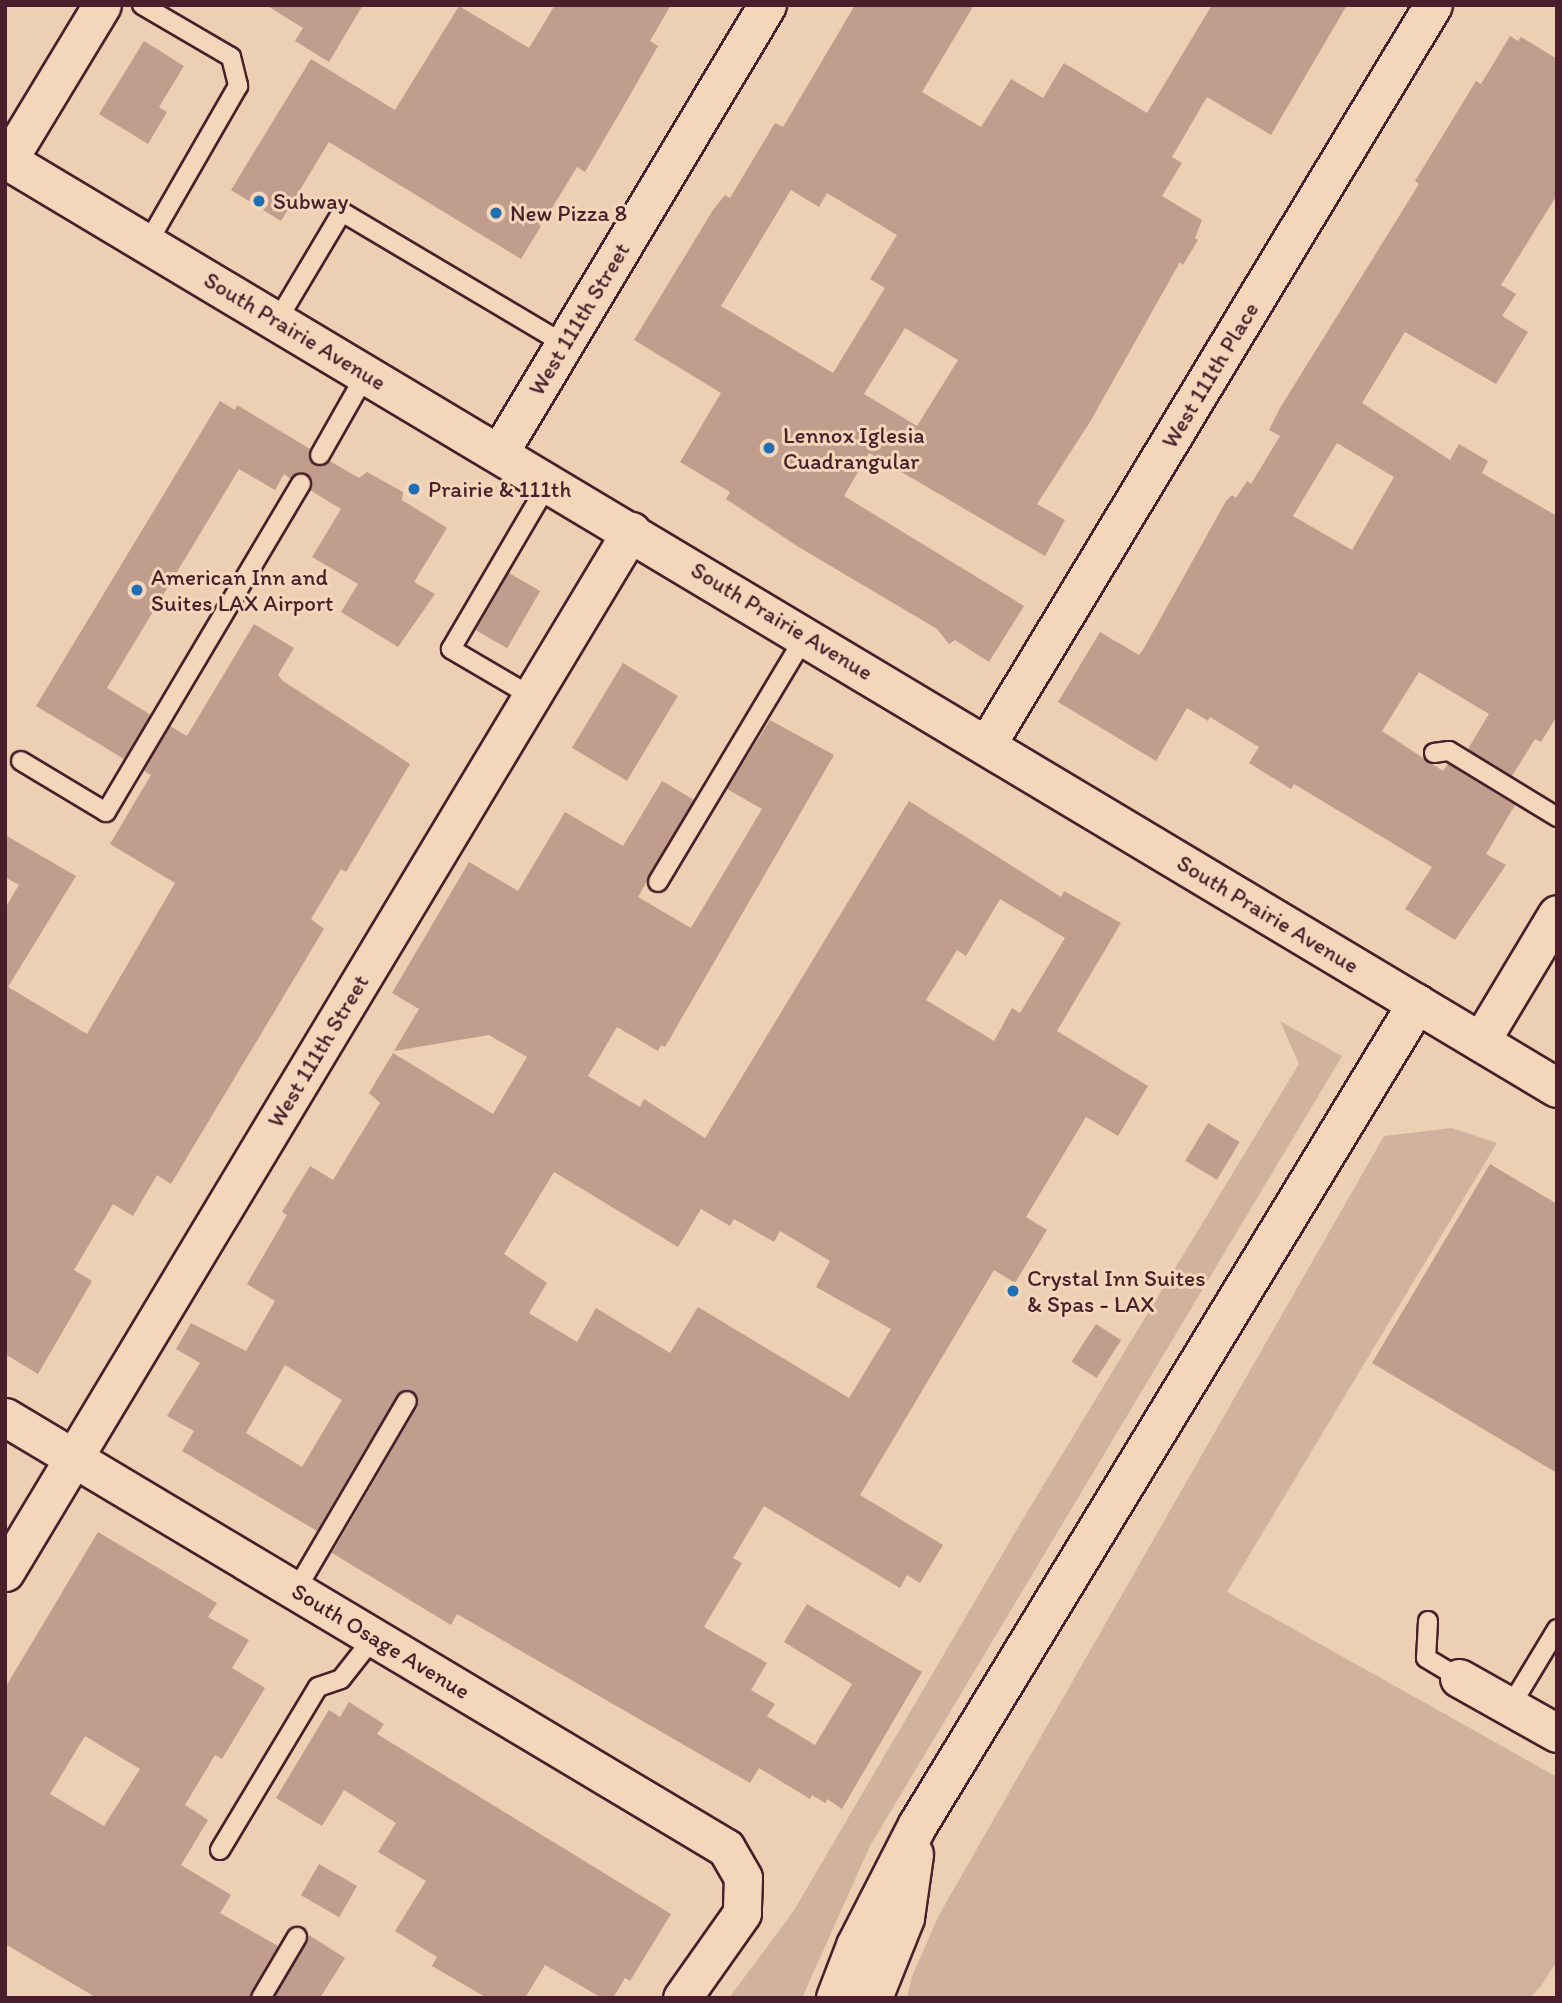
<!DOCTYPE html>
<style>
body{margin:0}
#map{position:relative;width:1562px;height:2003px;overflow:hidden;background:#edcfb4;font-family:Itim,sans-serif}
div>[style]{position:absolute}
.green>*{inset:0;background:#d2b29d}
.building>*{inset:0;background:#c09d8d;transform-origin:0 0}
.roads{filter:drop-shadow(2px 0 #4a1f2b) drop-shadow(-2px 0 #4a1f2b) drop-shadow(0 2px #4a1f2b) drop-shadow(0 -2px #4a1f2b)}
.lane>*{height:18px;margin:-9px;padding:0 9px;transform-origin:9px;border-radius:9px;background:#f4d6ba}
.street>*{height:37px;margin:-18.5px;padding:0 18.5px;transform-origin:18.5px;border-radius:18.5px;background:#f4d6ba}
.secondary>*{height:38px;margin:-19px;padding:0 19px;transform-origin:19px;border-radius:19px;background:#f4d6ba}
.highway>*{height:38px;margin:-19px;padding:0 19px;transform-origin:19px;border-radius:19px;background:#f4d6ba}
.dots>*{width:19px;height:19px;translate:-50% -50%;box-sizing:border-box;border:4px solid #f4d6ba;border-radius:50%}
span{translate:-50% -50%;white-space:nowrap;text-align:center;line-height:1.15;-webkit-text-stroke:6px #f4d6ba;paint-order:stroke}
.poi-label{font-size:23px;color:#4a1f2b}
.left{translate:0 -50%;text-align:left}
.street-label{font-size:23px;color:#4a1f2b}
.frame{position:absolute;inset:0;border:7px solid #4a1f2b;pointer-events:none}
</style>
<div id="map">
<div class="green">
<i style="clip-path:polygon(1280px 1021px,1342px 1056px,870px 1846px,802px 1998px,729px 1998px,793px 1912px,1023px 1519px,1299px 1064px)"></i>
<i style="clip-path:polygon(1452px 1128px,1497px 1143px,1227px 1592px,1557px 1777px,1557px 1961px,1541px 1986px,1530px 1998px,907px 1998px,912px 1976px,939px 1915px,1384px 1136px)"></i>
</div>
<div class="building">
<i style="clip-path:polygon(266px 5px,363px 5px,329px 62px,295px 41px,303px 28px)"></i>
<i style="clip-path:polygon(555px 5px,671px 5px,650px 41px,658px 46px,622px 109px,585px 172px,577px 167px,521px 259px,329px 142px,281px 221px,231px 190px,311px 59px,395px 110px,459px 6px,529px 48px)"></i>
<i style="clip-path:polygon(evenodd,855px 5px,974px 5px,922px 92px,981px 127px,1011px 79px,1043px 98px,1064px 63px,1147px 113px,1212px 5px,1347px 5px,1271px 135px,1207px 97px,1172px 157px,1182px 163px,1162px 196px,1202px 220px,1195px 238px,1198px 240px,1183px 265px,1180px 262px,1090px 422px,1037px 504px,1065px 520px,1045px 556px,869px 453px,844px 496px,1024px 606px,989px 662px,955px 640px,949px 644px,937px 629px,797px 546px,726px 499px,730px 492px,680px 462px,721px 393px,634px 340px,713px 210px,725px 195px,730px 198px,775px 123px,783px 127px,855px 5px,791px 190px,819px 207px,827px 193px,897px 235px,870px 279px,885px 288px,833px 373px,721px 306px,791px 190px,855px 5px,905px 328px,958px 360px,917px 426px,864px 394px,905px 328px)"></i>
<i style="clip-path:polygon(evenodd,1510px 36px,1518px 41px,1521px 37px,1557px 59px,1557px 195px,1501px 285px,1516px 294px,1502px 316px,1528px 332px,1496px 384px,1405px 332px,1362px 403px,1450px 460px,1459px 444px,1488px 461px,1482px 473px,1557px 516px,1557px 716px,1541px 742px,1535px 739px,1512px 776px,1468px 749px,1489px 714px,1419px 672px,1382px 731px,1443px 771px,1448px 764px,1515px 805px,1486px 854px,1506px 865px,1455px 940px,1405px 909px,1432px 867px,1294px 784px,1291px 789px,1249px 763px,1259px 747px,1210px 717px,1208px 721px,1187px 708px,1156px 761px,1058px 702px,1100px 632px,1139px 655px,1144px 648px,1226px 501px,1232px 495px,1236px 498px,1247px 481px,1251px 484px,1280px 436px,1269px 430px,1280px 408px,1419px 184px,1415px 181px,1476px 81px,1481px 84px,1510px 36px,1337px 443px,1394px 477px,1352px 550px,1293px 516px,1337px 443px)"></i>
<i style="clip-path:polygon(144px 41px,184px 66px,159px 107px,167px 112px,148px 144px,99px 114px)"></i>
<i style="clip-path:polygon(220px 401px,235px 410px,237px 405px,310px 449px,310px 460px,315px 465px,330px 461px,359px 478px,367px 472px,403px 492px,402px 500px,447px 528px,414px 582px,435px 594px,398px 647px,341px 612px,358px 584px,312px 557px,341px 509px,310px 490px,311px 479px,306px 474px,291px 479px,284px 474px,275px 490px,239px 469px,107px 688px,151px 715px,124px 759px,36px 706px)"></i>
<i style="left:509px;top:573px;width:36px;height:66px;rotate:30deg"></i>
<i style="clip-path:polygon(254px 624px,294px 648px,278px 675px,283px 681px,410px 764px,346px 872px,341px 869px,311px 919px,324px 929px,171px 1184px,157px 1175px,133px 1216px,113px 1204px,74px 1270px,92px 1281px,38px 1374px,5px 1354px,5px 908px,19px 885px,5px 877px,5px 835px,76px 876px,8px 987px,87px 1034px,175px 883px,110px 844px,151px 775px,144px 771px,170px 726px,187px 736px)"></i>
<i style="left:623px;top:663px;width:64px;height:99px;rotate:31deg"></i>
<i style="clip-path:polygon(evenodd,770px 720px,834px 755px,665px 1047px,661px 1045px,658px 1051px,617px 1027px,588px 1076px,640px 1107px,644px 1099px,705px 1138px,909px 801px,1061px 897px,1064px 891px,1121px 923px,1057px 1031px,1148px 1086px,1118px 1136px,1086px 1117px,1026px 1217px,1047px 1230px,1015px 1283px,994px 1270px,860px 1495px,943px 1545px,920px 1583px,907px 1575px,900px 1588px,764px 1506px,733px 1558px,742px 1563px,704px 1627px,767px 1663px,751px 1690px,775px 1704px,767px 1716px,815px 1745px,852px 1684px,784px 1642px,807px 1604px,922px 1672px,842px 1809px,827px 1799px,825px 1803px,812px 1795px,810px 1799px,759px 1768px,750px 1783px,457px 1614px,451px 1625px,332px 1553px,417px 1407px,412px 1391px,397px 1395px,317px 1531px,182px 1451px,194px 1431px,167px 1416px,200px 1363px,176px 1349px,191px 1323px,246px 1351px,275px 1301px,247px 1284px,287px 1215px,282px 1212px,310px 1166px,333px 1180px,380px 1103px,369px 1093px,393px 1053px,493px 1114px,527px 1057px,489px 1035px,394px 1051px,419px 1009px,392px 993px,469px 862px,518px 891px,565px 812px,623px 846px,662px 781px,694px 800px,638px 897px,691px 928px,762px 809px,727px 789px,770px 720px,1000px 899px,1065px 938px,1020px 1013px,1012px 1008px,994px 1041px,926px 1000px,957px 950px,966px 956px,1000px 899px,770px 720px,554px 1172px,678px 1247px,701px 1209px,730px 1226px,734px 1219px,774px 1242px,780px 1231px,830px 1261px,816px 1287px,891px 1329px,849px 1398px,698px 1307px,670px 1353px,596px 1308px,577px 1342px,529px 1313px,547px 1283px,504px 1254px,554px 1172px,770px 720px,285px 1365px,342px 1400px,302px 1467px,246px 1433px,285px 1365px)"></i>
<i style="left:1208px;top:1123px;width:37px;height:44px;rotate:31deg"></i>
<i style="clip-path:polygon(1490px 1164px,1557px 1204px,1557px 1473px,1372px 1363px)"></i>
<i style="left:1096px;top:1324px;width:30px;height:45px;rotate:33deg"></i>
<i style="clip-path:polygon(evenodd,98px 1532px,217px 1603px,208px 1617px,249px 1640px,232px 1668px,265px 1688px,222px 1759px,215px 1755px,185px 1805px,208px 1820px,181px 1865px,231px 1895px,220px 1913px,278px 1946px,250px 1998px,97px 1998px,5px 1944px,5px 1688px,98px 1532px,85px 1736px,140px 1769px,104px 1826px,50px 1794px,85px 1736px)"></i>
<i style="clip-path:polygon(349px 1702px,384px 1724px,377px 1734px,671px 1914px,630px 1981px,625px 1978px,613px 1998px,602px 1998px,545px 1965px,525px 1998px,487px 1998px,432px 1966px,437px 1957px,395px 1931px,426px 1881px,378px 1852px,396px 1823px,344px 1790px,322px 1826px,276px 1798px,329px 1710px,340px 1717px)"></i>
<i style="left:319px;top:1864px;width:44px;height:36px;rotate:30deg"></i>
<i style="clip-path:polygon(309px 1935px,345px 1958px,320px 1998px,274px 1998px)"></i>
</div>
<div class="roads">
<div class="lane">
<i style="left:142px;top:5px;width:103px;rotate:30.3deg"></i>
<i style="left:231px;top:57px;width:30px;rotate:76deg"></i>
<i style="left:238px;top:86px;width:182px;rotate:119.9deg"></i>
<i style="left:277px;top:321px;width:127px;rotate:-59.2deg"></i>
<i style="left:342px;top:212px;width:258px;rotate:30.7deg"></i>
<i style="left:320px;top:455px;width:93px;rotate:-60.4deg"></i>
<i style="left:531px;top:696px;width:93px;rotate:-149.6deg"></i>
<i style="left:451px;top:649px;width:194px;rotate:-59.6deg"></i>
<i style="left:1434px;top:753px;width:15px;rotate:-8deg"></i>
<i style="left:1449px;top:751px;width:127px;rotate:31.4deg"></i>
<i style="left:21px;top:761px;width:99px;rotate:31deg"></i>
<i style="left:106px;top:812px;width:382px;rotate:-59.3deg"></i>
<i style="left:658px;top:882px;width:287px;rotate:-59.1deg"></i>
<i style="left:296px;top:1590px;width:219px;rotate:-59.6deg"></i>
<i style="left:1428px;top:1621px;width:37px;rotate:93deg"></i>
<i style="left:1426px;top:1658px;width:39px;rotate:31deg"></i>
<i style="left:1510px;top:1707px;width:91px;rotate:-58.9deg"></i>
<i style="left:220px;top:1850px;width:190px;rotate:-59deg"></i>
<i style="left:318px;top:1687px;width:24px;rotate:-19deg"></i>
<i style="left:341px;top:1679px;width:53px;rotate:-51.8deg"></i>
<i style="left:261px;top:1998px;width:71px;rotate:-59.5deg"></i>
</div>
<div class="street">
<i style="left:8px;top:160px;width:181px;rotate:-58.8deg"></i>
<i style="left:499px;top:453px;width:522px;rotate:-59.11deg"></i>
<i style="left:987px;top:744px;width:863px;rotate:-58.89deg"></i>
<i style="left:1480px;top:1042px;width:149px;rotate:-59deg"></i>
<i style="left:5px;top:1417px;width:840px;rotate:30.87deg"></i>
<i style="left:726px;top:1848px;width:34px;rotate:60deg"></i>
<i style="left:743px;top:1878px;width:35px;rotate:92deg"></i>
<i style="left:742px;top:1913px;width:104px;rotate:125.2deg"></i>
<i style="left:5px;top:1572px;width:1215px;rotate:-58.98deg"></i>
<i style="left:1459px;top:1678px;width:112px;rotate:29.3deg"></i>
</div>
<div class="secondary">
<i style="left:5px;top:159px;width:1809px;rotate:30.9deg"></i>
</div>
<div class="highway">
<i style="left:836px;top:1998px;width:56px;rotate:-69deg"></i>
<i style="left:856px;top:1946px;width:136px;rotate:-62.9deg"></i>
<i style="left:918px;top:1825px;width:961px;rotate:-58.71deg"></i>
<i style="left:873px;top:1998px;width:86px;rotate:-68.2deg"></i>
<i style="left:905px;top:1918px;width:64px;rotate:-81.9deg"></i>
</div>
</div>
<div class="dots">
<i style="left:259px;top:201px;background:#1f6fb2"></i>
<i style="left:496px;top:213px;background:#1f6fb2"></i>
<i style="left:769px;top:448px;background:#1f6fb2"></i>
<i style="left:414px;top:489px;background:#1f6fb2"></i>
<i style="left:137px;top:590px;background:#1f6fb2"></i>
<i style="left:1013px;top:1291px;background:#1f6fb2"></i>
</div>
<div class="poi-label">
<span class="left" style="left:273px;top:201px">Subway</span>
<span class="left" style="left:510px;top:213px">New Pizza 8</span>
<span class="left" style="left:783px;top:448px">Lennox Iglesia<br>Cuadrangular</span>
<span class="left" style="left:428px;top:489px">Prairie &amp; 111th</span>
<span class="left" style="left:151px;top:590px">American Inn and<br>Suites LAX Airport</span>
<span class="left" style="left:1027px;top:1291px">Crystal Inn Suites<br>&amp; Spas - LAX</span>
</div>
<div class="street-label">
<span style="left:579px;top:319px;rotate:-59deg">West 111th Street</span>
<span style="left:295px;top:331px;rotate:31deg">South Prairie Avenue</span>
<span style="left:1210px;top:375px;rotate:-59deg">West 111th Place</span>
<span style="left:782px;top:621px;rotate:31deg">South Prairie Avenue</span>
<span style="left:1268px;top:914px;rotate:31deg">South Prairie Avenue</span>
<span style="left:318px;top:1051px;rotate:-59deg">West 111th Street</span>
<span style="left:381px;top:1641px;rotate:31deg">South Osage Avenue</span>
</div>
<div class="frame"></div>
</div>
